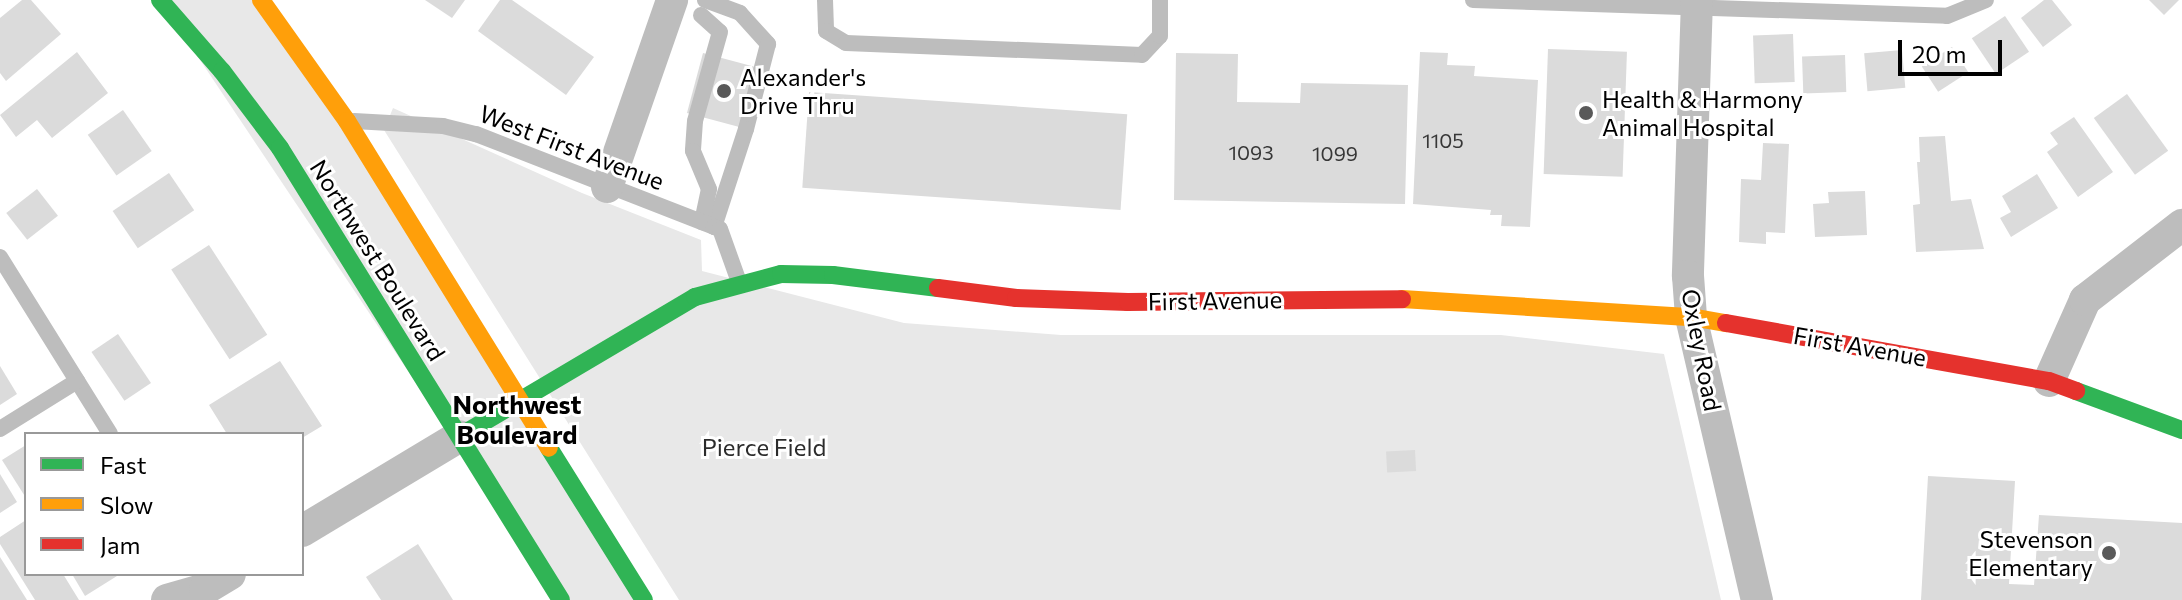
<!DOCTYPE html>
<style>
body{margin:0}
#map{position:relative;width:2182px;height:600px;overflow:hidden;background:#fff;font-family:Commissioner,sans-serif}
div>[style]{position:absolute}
.green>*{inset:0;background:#e8e8e8}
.building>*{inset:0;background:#dbdbdb;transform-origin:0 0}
.lane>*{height:16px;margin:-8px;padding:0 8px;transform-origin:8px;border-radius:8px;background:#bdbdbd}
.street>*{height:32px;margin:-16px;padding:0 16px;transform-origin:16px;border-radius:16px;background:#bdbdbd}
.fast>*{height:18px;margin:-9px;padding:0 9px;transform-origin:9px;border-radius:9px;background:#30b455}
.slow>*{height:18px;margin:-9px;padding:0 9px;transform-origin:9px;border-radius:9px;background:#ff9f0a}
.jam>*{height:18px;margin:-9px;padding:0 9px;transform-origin:9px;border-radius:9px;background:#e5322d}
.dots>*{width:22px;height:22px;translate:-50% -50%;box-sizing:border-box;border:4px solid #fff;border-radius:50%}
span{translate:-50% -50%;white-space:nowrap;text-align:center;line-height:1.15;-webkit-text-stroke:6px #fff;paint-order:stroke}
.number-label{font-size:20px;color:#373737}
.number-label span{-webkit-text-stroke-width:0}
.poi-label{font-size:24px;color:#000}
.left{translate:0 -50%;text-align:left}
.right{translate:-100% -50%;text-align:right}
.street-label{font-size:24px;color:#000}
.park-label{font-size:24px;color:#2c2c2c}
.neighbourhood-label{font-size:26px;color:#000;font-weight:700}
.legend{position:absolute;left:24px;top:432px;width:280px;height:144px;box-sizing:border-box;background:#fff;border:2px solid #999;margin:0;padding:10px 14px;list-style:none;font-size:24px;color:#000}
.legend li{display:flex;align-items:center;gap:16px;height:40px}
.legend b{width:40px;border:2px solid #999}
.scale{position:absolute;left:1898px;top:40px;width:104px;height:36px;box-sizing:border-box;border:4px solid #000;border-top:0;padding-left:10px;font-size:24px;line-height:28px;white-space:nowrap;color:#000;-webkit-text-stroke:6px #fff;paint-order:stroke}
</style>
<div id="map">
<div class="green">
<i style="clip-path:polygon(160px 0,261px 0,644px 600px,561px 600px)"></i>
<i style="clip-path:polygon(393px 108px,582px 193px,701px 240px,702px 271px,904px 323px,1061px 335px,1501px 335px,1664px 354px,1721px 600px,679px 600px,384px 130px)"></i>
</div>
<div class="building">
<i style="clip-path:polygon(22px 0,31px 0,61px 34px,6px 81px,0 73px,0 18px)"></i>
<i style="clip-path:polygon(425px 0,465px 0,452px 18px)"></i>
<i style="clip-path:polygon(500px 0,512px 0,594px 57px,566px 95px,478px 31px)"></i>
<i style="clip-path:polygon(2044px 0,2052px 0,2072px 25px,2043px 47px,2021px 18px)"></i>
<i style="clip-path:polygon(2149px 0,2179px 0,2164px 15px)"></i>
<i style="left:2005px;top:16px;width:43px;height:40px;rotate:56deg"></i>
<i style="left:1793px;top:34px;width:48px;height:40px;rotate:88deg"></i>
<i style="left:1952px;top:47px;width:30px;height:36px;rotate:57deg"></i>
<i style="left:1548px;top:49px;width:79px;height:125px;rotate:2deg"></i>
<i style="left:1902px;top:50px;width:38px;height:38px;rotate:85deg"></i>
<i style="clip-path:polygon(77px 52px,108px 93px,52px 138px,37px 120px,16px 137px,0 115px)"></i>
<i style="clip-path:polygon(1420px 52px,1448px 53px,1447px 65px,1475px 66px,1474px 76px,1538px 80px,1530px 227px,1501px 226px,1502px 215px,1490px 215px,1491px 210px,1413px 204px)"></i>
<i style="left:703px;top:53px;width:61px;height:62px;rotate:15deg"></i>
<i style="clip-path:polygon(1176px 53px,1238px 54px,1237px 102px,1300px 103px,1301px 83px,1408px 85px,1405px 204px,1174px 200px)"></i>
<i style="left:1845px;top:55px;width:37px;height:43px;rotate:88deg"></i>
<i style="left:809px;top:92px;width:319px;height:96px;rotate:4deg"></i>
<i style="left:2127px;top:94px;width:70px;height:41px;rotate:54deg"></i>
<i style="left:123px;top:110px;width:50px;height:43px;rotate:55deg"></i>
<i style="clip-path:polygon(2074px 117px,2113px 172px,2078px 197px,2047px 152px,2058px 144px,2050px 133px)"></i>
<i style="clip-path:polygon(1945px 136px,1951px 201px,1971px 199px,1984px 249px,1916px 252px,1913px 205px,1920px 204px,1917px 162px,1920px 162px,1919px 137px)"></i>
<i style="clip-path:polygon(1763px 143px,1789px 144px,1785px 233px,1766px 232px,1766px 244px,1739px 242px,1741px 179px,1761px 180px)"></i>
<i style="left:169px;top:173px;width:45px;height:68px;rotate:56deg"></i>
<i style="clip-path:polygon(2037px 174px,2058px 208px,2011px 237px,2000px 218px,2011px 212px,2002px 196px)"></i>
<i style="left:37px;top:189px;width:34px;height:39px;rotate:52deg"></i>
<i style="clip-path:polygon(1865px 191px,1867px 235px,1815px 237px,1813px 204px,1829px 203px,1828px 192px)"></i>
<i style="left:209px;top:245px;width:107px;height:45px;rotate:57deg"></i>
<i style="left:118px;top:334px;width:59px;height:32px;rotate:56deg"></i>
<i style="clip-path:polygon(280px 361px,322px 426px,302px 438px,302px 434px,227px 434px,209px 405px)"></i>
<i style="clip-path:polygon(0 366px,17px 394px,0 405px)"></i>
<i style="clip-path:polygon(26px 445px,26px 498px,2px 460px)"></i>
<i style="left:1415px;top:450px;width:21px;height:29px;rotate:87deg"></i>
<i style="clip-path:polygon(0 474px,17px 502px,0 513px)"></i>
<i style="clip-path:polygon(1928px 476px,2015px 481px,2009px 584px,2034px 585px,2039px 515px,2182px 523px,2182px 600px,1921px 600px)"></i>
<i style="clip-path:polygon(26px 520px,26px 574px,63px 574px,79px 600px,35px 600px,0 544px,0 537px)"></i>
<i style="clip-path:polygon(418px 544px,453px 600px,381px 600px,366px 577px)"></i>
<i style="clip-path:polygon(0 557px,27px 600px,0 600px)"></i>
<i style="clip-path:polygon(72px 574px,115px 574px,117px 576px,85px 596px)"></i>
</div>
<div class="lane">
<i style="left:705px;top:0;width:37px;rotate:20deg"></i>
<i style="left:740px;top:13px;width:42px;rotate:47.9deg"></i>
<i style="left:768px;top:44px;width:88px;rotate:104.5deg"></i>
<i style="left:746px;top:129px;width:103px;rotate:108.1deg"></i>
<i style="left:825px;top:0;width:31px;rotate:88deg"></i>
<i style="left:826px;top:31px;width:23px;rotate:31deg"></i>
<i style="left:846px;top:43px;width:296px;rotate:2.3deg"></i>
<i style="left:1142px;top:55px;width:26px;rotate:-47deg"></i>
<i style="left:1160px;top:36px;width:36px;rotate:-90deg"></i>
<i style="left:1473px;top:0;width:474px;rotate:1.9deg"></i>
<i style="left:1947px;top:16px;width:42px;rotate:-22.3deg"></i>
<i style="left:701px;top:15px;width:25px;rotate:42deg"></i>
<i style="left:720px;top:32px;width:92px;rotate:105.7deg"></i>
<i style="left:695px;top:121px;width:30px;rotate:94deg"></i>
<i style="left:693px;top:151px;width:41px;rotate:67.2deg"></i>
<i style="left:709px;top:189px;width:34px;rotate:102deg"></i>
<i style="left:354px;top:121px;width:89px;rotate:3.2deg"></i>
<i style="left:443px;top:126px;width:34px;rotate:14deg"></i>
<i style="left:476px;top:134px;width:256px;rotate:21.3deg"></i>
<i style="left:714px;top:227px;width:6px;rotate:18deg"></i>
<i style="left:720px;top:229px;width:56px;rotate:70.3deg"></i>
<i style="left:0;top:257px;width:208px;rotate:58.1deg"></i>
<i style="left:0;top:429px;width:91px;rotate:-31.9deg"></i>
</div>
<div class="street">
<i style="left:1697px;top:0;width:276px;rotate:91.9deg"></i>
<i style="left:1688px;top:276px;width:41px;rotate:85.8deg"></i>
<i style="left:1691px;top:317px;width:291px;rotate:76.9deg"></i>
<i style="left:607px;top:187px;width:198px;rotate:-70.8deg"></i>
<i style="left:2049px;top:381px;width:89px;rotate:-66deg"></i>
<i style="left:2085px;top:300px;width:123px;rotate:-37.7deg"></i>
<i style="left:302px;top:531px;width:184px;rotate:-31deg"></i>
<i style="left:167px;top:600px;width:40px;rotate:-16deg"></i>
<i style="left:205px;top:589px;width:29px;rotate:-31deg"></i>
</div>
<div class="fast">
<i style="left:160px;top:0;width:94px;rotate:48.9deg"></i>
<i style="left:222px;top:71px;width:96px;rotate:53deg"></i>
<i style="left:280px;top:148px;width:532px;rotate:58.13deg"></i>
<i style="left:2076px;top:391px;width:113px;rotate:20.2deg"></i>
<i style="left:460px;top:436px;width:273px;rotate:-30.6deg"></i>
<i style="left:695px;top:297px;width:89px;rotate:-15deg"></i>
<i style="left:781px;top:274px;width:52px;rotate:1.1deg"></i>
<i style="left:833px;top:275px;width:106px;rotate:7.1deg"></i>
<i style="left:549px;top:448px;width:179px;rotate:58deg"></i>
</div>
<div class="slow">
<i style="left:261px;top:0;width:148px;rotate:54.6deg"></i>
<i style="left:347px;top:121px;width:384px;rotate:58.3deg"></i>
<i style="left:1402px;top:299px;width:290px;rotate:3.6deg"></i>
<i style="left:1691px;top:317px;width:36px;rotate:10deg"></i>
</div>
<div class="jam">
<i style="left:938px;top:288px;width:79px;rotate:7.3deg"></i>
<i style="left:1016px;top:298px;width:112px;rotate:2deg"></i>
<i style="left:1128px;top:302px;width:274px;rotate:-0.6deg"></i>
<i style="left:1726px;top:323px;width:328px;rotate:10.2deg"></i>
<i style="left:2049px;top:381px;width:29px;rotate:20deg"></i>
</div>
<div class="dots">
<i style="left:724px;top:91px;background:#595959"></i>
<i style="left:1586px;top:113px;background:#595959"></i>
<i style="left:2109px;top:553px;background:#595959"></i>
</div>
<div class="number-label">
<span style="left:1443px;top:140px">1105</span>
<span style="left:1251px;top:152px">1093</span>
<span style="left:1335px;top:153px">1099</span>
</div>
<div class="poi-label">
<span class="left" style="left:740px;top:91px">Alexander's<br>Drive Thru</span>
<span class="left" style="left:1602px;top:113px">Health &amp; Harmony<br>Animal Hospital</span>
<span class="right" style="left:2093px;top:553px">Stevenson<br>Elementary</span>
</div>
<div class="street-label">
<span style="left:572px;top:147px;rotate:21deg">West First Avenue</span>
<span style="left:378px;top:260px;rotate:58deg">Northwest Boulevard</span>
<span style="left:1215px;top:300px;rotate:-1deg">First Avenue</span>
<span style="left:1860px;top:346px;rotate:10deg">First Avenue</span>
<span style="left:1702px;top:350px;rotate:79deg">Oxley Road</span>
</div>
<div class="park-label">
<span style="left:764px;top:447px">Pierce Field</span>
</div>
<div class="neighbourhood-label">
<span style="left:517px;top:419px">Northwest<br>Boulevard</span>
</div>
<ul class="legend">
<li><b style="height:10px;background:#30b455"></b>Fast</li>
<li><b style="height:10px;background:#ff9f0a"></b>Slow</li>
<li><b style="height:10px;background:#e5322d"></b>Jam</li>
</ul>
<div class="scale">20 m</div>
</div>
